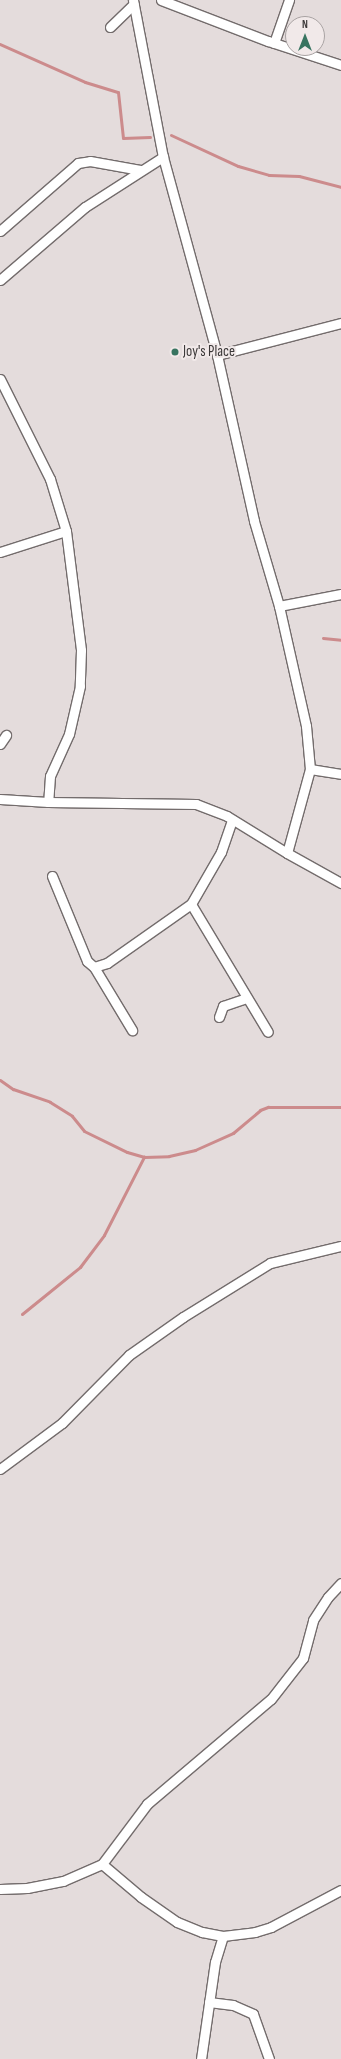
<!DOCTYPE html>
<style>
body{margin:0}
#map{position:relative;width:341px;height:2059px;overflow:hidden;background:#e4dcdc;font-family:"Sofia Sans Condensed",sans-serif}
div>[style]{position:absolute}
.stream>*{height:3px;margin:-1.5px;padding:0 1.5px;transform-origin:1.5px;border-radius:1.5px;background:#cc8b8c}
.roads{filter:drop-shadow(1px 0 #736c6c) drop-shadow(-1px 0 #736c6c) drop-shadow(0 1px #736c6c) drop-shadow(0 -1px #736c6c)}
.minor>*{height:9px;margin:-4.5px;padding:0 4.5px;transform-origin:4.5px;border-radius:4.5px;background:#fff}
.dots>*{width:11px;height:11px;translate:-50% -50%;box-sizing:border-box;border:2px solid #f1e9e9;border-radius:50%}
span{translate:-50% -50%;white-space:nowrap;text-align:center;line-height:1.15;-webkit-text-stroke:4px #f1e9e9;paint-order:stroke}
.poi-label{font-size:15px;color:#3b3838}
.left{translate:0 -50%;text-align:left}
.north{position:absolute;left:285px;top:16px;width:40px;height:40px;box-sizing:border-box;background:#f1e9e9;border:1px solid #a8a2a2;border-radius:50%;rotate:0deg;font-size:11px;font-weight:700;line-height:16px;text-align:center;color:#3b3838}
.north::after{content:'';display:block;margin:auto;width:14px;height:18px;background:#387460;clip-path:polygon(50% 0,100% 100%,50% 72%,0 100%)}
</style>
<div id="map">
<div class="stream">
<i style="left:0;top:44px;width:93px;rotate:24.1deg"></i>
<i style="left:85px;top:82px;width:34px;rotate:17deg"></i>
<i style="left:118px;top:92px;width:46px;rotate:83.8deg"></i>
<i style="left:123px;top:138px;width:27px;rotate:-2deg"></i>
<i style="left:171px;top:135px;width:74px;rotate:24.8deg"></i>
<i style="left:238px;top:166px;width:32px;rotate:16deg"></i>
<i style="left:269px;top:175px;width:30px;rotate:2deg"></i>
<i style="left:299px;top:176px;width:43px;rotate:14.7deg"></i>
<i style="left:323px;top:638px;width:18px;rotate:6deg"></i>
<i style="left:0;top:1080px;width:16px;rotate:35deg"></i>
<i style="left:13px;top:1089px;width:39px;rotate:19deg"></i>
<i style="left:50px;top:1102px;width:26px;rotate:32deg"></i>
<i style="left:72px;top:1116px;width:19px;rotate:51deg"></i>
<i style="left:84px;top:1131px;width:48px;rotate:26deg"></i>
<i style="left:127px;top:1152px;width:18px;rotate:16deg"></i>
<i style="left:144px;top:1157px;width:25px;rotate:-2deg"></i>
<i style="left:169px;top:1156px;width:27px;rotate:-13deg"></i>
<i style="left:195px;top:1150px;width:42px;rotate:-24.1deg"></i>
<i style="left:233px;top:1133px;width:35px;rotate:-40deg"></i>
<i style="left:260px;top:1110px;width:9px;rotate:-21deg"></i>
<i style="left:268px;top:1107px;width:73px"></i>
<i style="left:22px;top:1314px;width:75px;rotate:-39deg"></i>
<i style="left:80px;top:1267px;width:40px;rotate:-53deg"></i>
<i style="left:104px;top:1235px;width:88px;rotate:-62.9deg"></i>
</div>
<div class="roads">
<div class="minor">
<i style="left:133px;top:0;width:160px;rotate:79.2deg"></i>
<i style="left:163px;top:157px;width:205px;rotate:74.7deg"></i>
<i style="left:217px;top:355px;width:170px;rotate:77.4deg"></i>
<i style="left:254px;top:521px;width:89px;rotate:73.6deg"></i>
<i style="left:279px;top:606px;width:123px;rotate:77.3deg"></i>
<i style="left:306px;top:726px;width:43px;rotate:84.7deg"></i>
<i style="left:310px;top:769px;width:87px;rotate:105.3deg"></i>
<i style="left:287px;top:853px;width:62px;rotate:29.1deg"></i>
<i style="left:161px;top:0;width:115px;rotate:21deg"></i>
<i style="left:268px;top:41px;width:77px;rotate:18.2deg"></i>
<i style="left:110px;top:27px;width:33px;rotate:-44deg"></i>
<i style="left:274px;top:43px;width:46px;rotate:-70.8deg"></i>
<i style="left:0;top:231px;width:103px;rotate:-41.1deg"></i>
<i style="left:78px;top:163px;width:12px;rotate:-9deg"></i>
<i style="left:90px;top:161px;width:51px;rotate:10.2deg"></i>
<i style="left:0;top:280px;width:112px;rotate:-40.7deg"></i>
<i style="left:85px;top:207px;width:93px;rotate:-32.7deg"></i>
<i style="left:217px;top:355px;width:128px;rotate:-14.5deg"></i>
<i style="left:0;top:379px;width:112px;rotate:63.4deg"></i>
<i style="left:50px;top:479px;width:54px;rotate:72.9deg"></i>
<i style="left:0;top:552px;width:69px;rotate:-17.7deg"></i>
<i style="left:66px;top:531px;width:120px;rotate:82.8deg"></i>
<i style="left:81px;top:650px;width:36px;rotate:92deg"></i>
<i style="left:80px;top:686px;width:49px;rotate:102.9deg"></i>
<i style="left:69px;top:734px;width:46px;rotate:114.3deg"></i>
<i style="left:50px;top:776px;width:26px;rotate:94deg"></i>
<i style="left:279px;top:606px;width:63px;rotate:-11deg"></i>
<i style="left:0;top:744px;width:11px;rotate:-56deg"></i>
<i style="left:310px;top:769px;width:31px;rotate:9deg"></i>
<i style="left:0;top:799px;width:48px;rotate:3.6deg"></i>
<i style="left:48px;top:802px;width:148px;rotate:0.8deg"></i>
<i style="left:196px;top:804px;width:33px;rotate:21deg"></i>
<i style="left:227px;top:816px;width:70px;rotate:31.7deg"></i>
<i style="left:52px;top:876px;width:92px;rotate:67.6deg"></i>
<i style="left:87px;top:961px;width:9px;rotate:41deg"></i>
<i style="left:94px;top:967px;width:74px;rotate:58.9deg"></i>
<i style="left:191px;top:904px;width:149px;rotate:59deg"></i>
<i style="left:94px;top:967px;width:14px;rotate:-17deg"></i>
<i style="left:107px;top:963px;width:103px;rotate:-35.1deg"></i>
<i style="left:191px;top:904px;width:60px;rotate:-60deg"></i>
<i style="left:221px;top:852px;width:34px;rotate:-71deg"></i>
<i style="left:219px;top:1017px;width:12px;rotate:-70deg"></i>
<i style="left:223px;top:1006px;width:24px;rotate:-19deg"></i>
<i style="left:0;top:1469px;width:77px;rotate:-36.6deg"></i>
<i style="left:62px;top:1423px;width:95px;rotate:-45.4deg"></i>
<i style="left:129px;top:1355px;width:66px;rotate:-35.1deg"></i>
<i style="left:183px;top:1317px;width:102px;rotate:-31.8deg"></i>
<i style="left:270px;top:1263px;width:73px;rotate:-13.5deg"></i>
<i style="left:102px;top:1864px;width:51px;rotate:40.2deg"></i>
<i style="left:141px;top:1897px;width:44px;rotate:34.8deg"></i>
<i style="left:177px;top:1922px;width:27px;rotate:22deg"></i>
<i style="left:202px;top:1932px;width:21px;rotate:11deg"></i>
<i style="left:223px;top:1936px;width:32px;rotate:-7deg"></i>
<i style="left:255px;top:1932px;width:17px;rotate:-17deg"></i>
<i style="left:271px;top:1927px;width:79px;rotate:-27.9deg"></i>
<i style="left:0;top:1889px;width:27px;rotate:-2deg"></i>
<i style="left:27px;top:1888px;width:37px;rotate:-11deg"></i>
<i style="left:63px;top:1881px;width:43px;rotate:-23.6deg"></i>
<i style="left:102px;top:1864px;width:75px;rotate:-53.1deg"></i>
<i style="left:147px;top:1804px;width:162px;rotate:-40.3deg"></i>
<i style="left:271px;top:1699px;width:52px;rotate:-52deg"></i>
<i style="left:303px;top:1658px;width:39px;rotate:-75deg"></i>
<i style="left:313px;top:1620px;width:27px;rotate:-57deg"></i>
<i style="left:328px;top:1597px;width:19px;rotate:-47deg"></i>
<i style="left:209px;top:2002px;width:24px;rotate:7deg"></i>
<i style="left:233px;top:2005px;width:22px;rotate:24deg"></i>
<i style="left:253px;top:2014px;width:48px;rotate:70.4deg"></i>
<i style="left:201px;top:2059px;width:98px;rotate:-81.8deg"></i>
<i style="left:215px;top:1962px;width:27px;rotate:-73deg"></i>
</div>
</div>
<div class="dots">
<i style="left:175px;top:352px;background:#387460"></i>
</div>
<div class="poi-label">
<span class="left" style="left:183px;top:352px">Joy's Place</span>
</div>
<div class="north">N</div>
</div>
